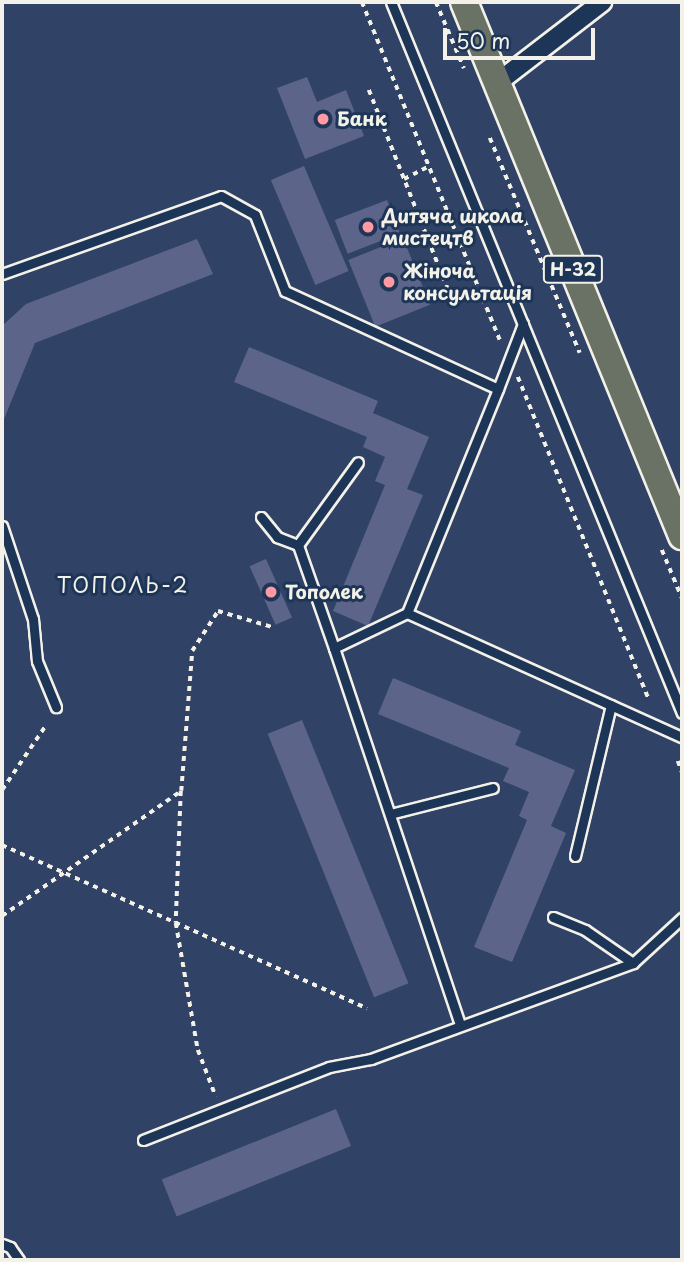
<!DOCTYPE html>
<meta charset="utf-8">
<style>
body{margin:0}
#map{position:relative;width:684px;height:1262px;overflow:hidden;background:#304366;font-family:"Playpen Sans",sans-serif}
div>[style]{position:absolute}
.building>*{inset:0;background:#5d648a;transform-origin:0 0}
.path>*{height:3.5px;margin-top:-1.75px;transform-origin:0;background:repeating-linear-gradient(90deg,#f4f1e8 0 5px,transparent 0 10px)}
.roads{filter:drop-shadow(2px 0 #f4f1e8) drop-shadow(-2px 0 #f4f1e8) drop-shadow(0 2px #f4f1e8) drop-shadow(0 -2px #f4f1e8)}
.service>*{height:9px;margin:-4.5px;padding:0 4.5px;transform-origin:4.5px;border-radius:4.5px;background:#1d3557}
.minor>*{height:18px;margin:-9px;padding:0 9px;transform-origin:9px;border-radius:9px;background:#1d3557}
.primary>*{height:26px;margin:-13px;padding:0 13px;transform-origin:13px;border-radius:13px;background:#6a7266}
.dots>*{width:19px;height:19px;translate:-50% -50%;box-sizing:border-box;border:4px solid #1d3557;border-radius:50%}
span{translate:-50% -50%;white-space:nowrap;text-align:center;line-height:1.15;-webkit-text-stroke:6px #1d3557;paint-order:stroke}
.shield-label span{padding:2px 5px;background:#1d3557;border:2px solid;border-radius:5px;-webkit-text-stroke-width:0}
.shield-label{font-size:18px;color:#f4f1e8;font-weight:700}
.poi-label{font-size:19px;color:#f4f1e8;font-weight:700}
.left{translate:0 -50%;text-align:left}
.neighbourhood-label{font-size:21px;color:#f4f1e8;letter-spacing:2px}
.frame{position:absolute;inset:0;border:4px solid #f4f1e8;pointer-events:none}
.scale{position:absolute;left:443px;top:28px;width:152px;height:32px;box-sizing:border-box;border:4px solid #f4f1e8;border-top:0;padding-left:9px;font-size:21px;line-height:24px;white-space:nowrap;color:#f4f1e8;-webkit-text-stroke:5px #1d3557;paint-order:stroke}
</style>
<div id="map">
<div class="building">
<i style="clip-path:polygon(307px 77px,317px 102px,346px 90px,364px 136px,305px 159px,277px 88px)"></i>
<i style="left:304px;top:166px;width:114px;height:36px;rotate:67deg"></i>
<i style="left:387px;top:200px;width:36px;height:56px;rotate:69deg"></i>
<i style="left:403px;top:238px;width:72px;height:59px;rotate:68deg"></i>
<i style="clip-path:polygon(197px 239px,213px 274px,35px 343px,2px 424px,2px 326px,26px 304px)"></i>
<i style="clip-path:polygon(249px 347px,378px 401px,373px 413px,429px 437px,407px 489px,423px 495px,368px 626px,333px 611px,385px 485px,375px 481px,385px 457px,363px 447px,367px 437px,234px 382px)"></i>
<i style="left:266px;top:559px;width:64px;height:18px;rotate:66deg"></i>
<i style="clip-path:polygon(393px 678px,521px 731px,515px 745px,575px 770px,551px 826px,566px 833px,512px 962px,474px 947px,527px 820px,519px 816px,529px 792px,503px 781px,509px 768px,378px 714px)"></i>
<i style="left:302px;top:720px;width:284px;height:37px;rotate:68deg"></i>
<i style="left:336px;top:1109px;width:40px;height:188px;rotate:68deg"></i>
</div>
<div class="path">
<i style="left:362px;top:2px;width:365px;rotate:67.8deg"></i>
<i style="left:436px;top:2px;width:72px;rotate:67deg"></i>
<i style="left:369px;top:90px;width:228px;rotate:68.4deg"></i>
<i style="left:490px;top:138px;width:233px;rotate:67.3deg"></i>
<i style="left:404px;top:179px;width:29px;rotate:-27deg"></i>
<i style="left:518px;top:377px;width:349px;rotate:67.9deg"></i>
<i style="left:662px;top:550px;width:52px;rotate:67.4deg"></i>
<i style="left:678px;top:761px;width:12px;rotate:70deg"></i>
<i style="left:2px;top:790px;width:78px;rotate:-55.9deg"></i>
<i style="left:181px;top:791px;width:132px;rotate:92.2deg"></i>
<i style="left:176px;top:923px;width:129px;rotate:80.2deg"></i>
<i style="left:198px;top:1050px;width:50px;rotate:69deg"></i>
<i style="left:2px;top:845px;width:400px;rotate:24.1deg"></i>
<i style="left:2px;top:916px;width:218px;rotate:-34.9deg"></i>
<i style="left:181px;top:791px;width:140px;rotate:-85.5deg"></i>
<i style="left:192px;top:651px;width:48px;rotate:-57deg"></i>
<i style="left:218px;top:611px;width:56px;rotate:16.5deg"></i>
</div>
<div class="roads">
<div class="service">
<i style="left:391px;top:2px;width:768px;rotate:67.74deg"></i>
<i style="left:2px;top:274px;width:232px;rotate:-19.6deg"></i>
<i style="left:221px;top:196px;width:39px;rotate:29deg"></i>
<i style="left:255px;top:215px;width:82px;rotate:68.5deg"></i>
<i style="left:285px;top:291px;width:234px;rotate:24.7deg"></i>
<i style="left:498px;top:389px;width:242px;rotate:112.1deg"></i>
<i style="left:407px;top:613px;width:302px;rotate:24.3deg"></i>
<i style="left:498px;top:389px;width:70px;rotate:-69deg"></i>
<i style="left:261px;top:517px;width:26px;rotate:51deg"></i>
<i style="left:277px;top:537px;width:22px;rotate:21deg"></i>
<i style="left:2px;top:526px;width:98px;rotate:71.6deg"></i>
<i style="left:33px;top:619px;width:42px;rotate:84.6deg"></i>
<i style="left:37px;top:661px;width:50px;rotate:67.6deg"></i>
<i style="left:407px;top:613px;width:81px;rotate:154.4deg"></i>
<i style="left:334px;top:648px;width:397px;rotate:71.5deg"></i>
<i style="left:334px;top:648px;width:109px;rotate:-109.3deg"></i>
<i style="left:298px;top:545px;width:102px;rotate:-54.1deg"></i>
<i style="left:390px;top:814px;width:106px;rotate:-14.2deg"></i>
<i style="left:575px;top:856px;width:155px;rotate:-76.6deg"></i>
<i style="left:553px;top:917px;width:35px;rotate:22deg"></i>
<i style="left:585px;top:930px;width:58px;rotate:34.5deg"></i>
<i style="left:143px;top:1140px;width:200px;rotate:-21.4deg"></i>
<i style="left:329px;top:1067px;width:43px;rotate:-10.8deg"></i>
<i style="left:371px;top:1059px;width:279px;rotate:-20.1deg"></i>
<i style="left:633px;top:963px;width:67px;rotate:-42.6deg"></i>
<i style="left:2px;top:1244px;width:9px;rotate:21deg"></i>
<i style="left:10px;top:1247px;width:16px;rotate:55deg"></i>
</div>
<div class="minor">
<i style="left:497px;top:83px;width:133px;rotate:-37.6deg"></i>
</div>
<div class="primary">
<i style="left:464px;top:2px;width:577px;rotate:67.79deg"></i>
</div>
</div>
<div class="dots">
<i style="left:323px;top:119px;background:#ff9aa2"></i>
<i style="left:368px;top:227px;background:#ff9aa2"></i>
<i style="left:389px;top:282px;background:#ff9aa2"></i>
<i style="left:271px;top:592px;background:#ff9aa2"></i>
</div>
<div class="shield-label">
<span style="left:573px;top:269px">Н-32</span>
</div>
<div class="poi-label">
<span class="left" style="left:337px;top:119px">Банк</span>
<span class="left" style="left:382px;top:227px">Дитяча школа<br>мистецтв</span>
<span class="left" style="left:403px;top:282px">Жіноча<br>консультація</span>
<span class="left" style="left:285px;top:592px">Тополек</span>
</div>
<div class="neighbourhood-label">
<span style="left:123px;top:584px">ТОПОЛЬ-2</span>
</div>
<div class="frame"></div>
<div class="scale">50 m</div>
</div>
